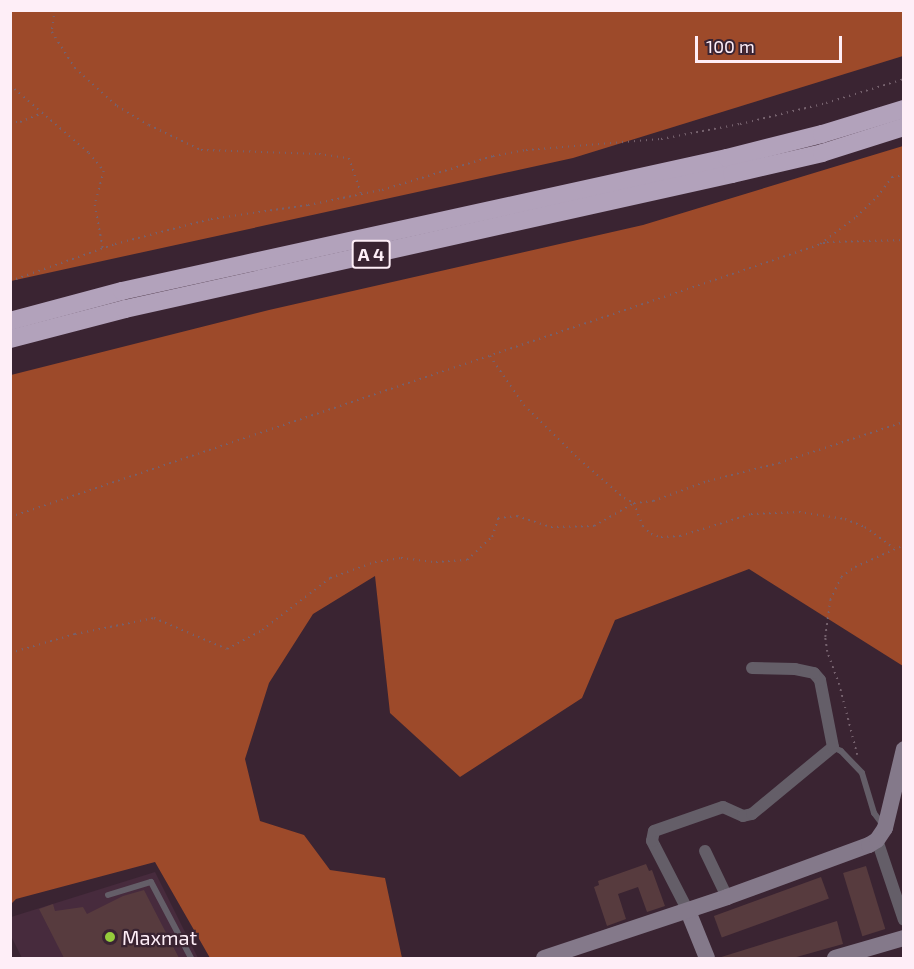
<!DOCTYPE html>
<style>
body{margin:0}
#map{position:relative;width:914px;height:969px;overflow:hidden;background:#3a2432;font-family:"Exo 2",sans-serif}
div>[style]{position:absolute}
.built>*{inset:0;background:#472b3d}
.forest>*{inset:0;background:#9d4a2a}
.building>*{inset:0;background:#573b3e;transform-origin:0 0}
.path>*{height:1.5px;margin-top:-0.75px;transform-origin:0;background:repeating-linear-gradient(90deg,#75616d 0 1.5px,transparent 0 6px)}
.lane>*{height:6px;margin:-3px;padding:0 3px;transform-origin:3px;border-radius:3px;background:#645e68}
.street>*{height:12px;margin:-6px;padding:0 6px;transform-origin:6px;border-radius:6px;background:#645e68}
.secondary>*{height:16px;margin:-8px;padding:0 8px;transform-origin:8px;border-radius:8px;background:#84798a}
.highway>*{height:18px;margin:-9px;padding:0 9px;transform-origin:9px;border-radius:9px;background:#b2a2bb}
.dots>*{width:16px;height:16px;translate:-50% -50%;box-sizing:border-box;border:3px solid #3a2432;border-radius:50%}
span{translate:-50% -50%;white-space:nowrap;text-align:center;line-height:1.15;-webkit-text-stroke:4.5px #3a2432;paint-order:stroke}
.shield-label span{padding:2px 4px;background:#3a2432;border:2px solid;border-radius:4px;-webkit-text-stroke-width:0}
.shield-label{font-size:18px;color:#feeef7;font-weight:700}
.poi-label{font-size:20px;color:#feeef7}
.left{translate:0 -50%;text-align:left}
.frame{position:absolute;inset:0;border:12px solid #feeef7;pointer-events:none}
.scale{position:absolute;left:695px;top:36px;width:147px;height:27px;box-sizing:border-box;border:3px solid #feeef7;border-top:0;padding-left:8px;font-size:18px;line-height:21px;white-space:nowrap;color:#feeef7;-webkit-text-stroke:4px #3a2432;paint-order:stroke}
</style>
<div id="map">
<div class="built">
<i style="clip-path:polygon(155px 872px,198px 958px,22px 958px,11px 936px,11px 917px)"></i>
</div>
<div class="forest">
<i style="clip-path:polygon(10px 11px,903px 11px,903px 56px,573px 158px,11px 281px)"></i>
<i style="clip-path:polygon(903px 146px,903px 666px,749px 569px,615px 620px,582px 698px,460px 777px,390px 713px,375px 576px,313px 614px,269px 683px,245px 759px,260px 821px,304px 835px,330px 870px,385px 878px,402px 958px,210px 958px,155px 862px,16px 899px,11px 904px,11px 375px,269px 310px,643px 225px)"></i>
</div>
<div class="building">
<i style="clip-path:polygon(646px 864px,649px 871px,652px 870px,665px 906px,647px 912px,638px 887px,618px 894px,626px 919px,607px 926px,594px 887px,599px 885px,598px 881px)"></i>
<i style="left:866px;top:866px;width:66px;height:24px;rotate:73deg"></i>
<i style="left:821px;top:877px;width:23px;height:114px;rotate:70deg"></i>
<i style="clip-path:polygon(144px 890px,179px 958px,64px 958px,39px 909px,53px 904px,55px 911px,83px 907px,87px 914px,123px 896px)"></i>
<i style="clip-path:polygon(837px 921px,843px 944px,793px 958px,718px 958px)"></i>
</div>
<div class="path">
<i style="left:55px;top:10px;width:22px;rotate:98deg"></i>
<i style="left:52px;top:32px;width:43px;rotate:57.4deg"></i>
<i style="left:75px;top:68px;width:57px;rotate:42.1deg"></i>
<i style="left:117px;top:106px;width:37px;rotate:31deg"></i>
<i style="left:149px;top:125px;width:58px;rotate:25.7deg"></i>
<i style="left:201px;top:150px;width:118px;rotate:1.9deg"></i>
<i style="left:319px;top:154px;width:30px;rotate:8deg"></i>
<i style="left:349px;top:158px;width:37px;rotate:71deg"></i>
<i style="left:10px;top:85px;width:104px;rotate:40.7deg"></i>
<i style="left:89px;top:153px;width:23px;rotate:50deg"></i>
<i style="left:104px;top:171px;width:35px;rotate:105deg"></i>
<i style="left:95px;top:205px;width:44px;rotate:79.5deg"></i>
<i style="left:10px;top:122px;width:10px"></i>
<i style="left:20px;top:122px;width:22px;rotate:-22deg"></i>
<i style="left:820px;top:244px;width:45px;rotate:-36.9deg"></i>
<i style="left:856px;top:217px;width:29px;rotate:-44deg"></i>
<i style="left:877px;top:197px;width:25px;rotate:-53deg"></i>
<i style="left:892px;top:177px;width:12px;rotate:-9deg"></i>
<i style="left:10px;top:281px;width:111px;rotate:-19.4deg"></i>
<i style="left:115px;top:244px;width:99px;rotate:-14.6deg"></i>
<i style="left:211px;top:219px;width:98px;rotate:-8.2deg"></i>
<i style="left:308px;top:205px;width:76px;rotate:-11.5deg"></i>
<i style="left:382px;top:190px;width:116px;rotate:-17deg"></i>
<i style="left:493px;top:156px;width:34px;rotate:-10deg"></i>
<i style="left:526px;top:150px;width:135px;rotate:-4.7deg"></i>
<i style="left:661px;top:139px;width:80px;rotate:-10.8deg"></i>
<i style="left:740px;top:124px;width:89px;rotate:-13.7deg"></i>
<i style="left:826px;top:103px;width:82px;rotate:-17.1deg"></i>
<i style="left:490px;top:356px;width:60px;rotate:55.2deg"></i>
<i style="left:524px;top:405px;width:77px;rotate:44.5deg"></i>
<i style="left:579px;top:459px;width:60px;rotate:40.9deg"></i>
<i style="left:624px;top:498px;width:11px;rotate:27deg"></i>
<i style="left:634px;top:503px;width:19px;rotate:-6deg"></i>
<i style="left:653px;top:501px;width:59px;rotate:-20deg"></i>
<i style="left:708px;top:481px;width:73px;rotate:-14.2deg"></i>
<i style="left:779px;top:463px;width:132px;rotate:-18.2deg"></i>
<i style="left:10px;top:517px;width:862px;rotate:-18.6deg"></i>
<i style="left:827px;top:242px;width:77px;rotate:-1.5deg"></i>
<i style="left:10px;top:653px;width:68px;rotate:-16.3deg"></i>
<i style="left:75px;top:634px;width:81px;rotate:-11.4deg"></i>
<i style="left:154px;top:618px;width:79px;rotate:23deg"></i>
<i style="left:227px;top:649px;width:40px;rotate:-28deg"></i>
<i style="left:262px;top:630px;width:86px;rotate:-37.4deg"></i>
<i style="left:330px;top:578px;width:48px;rotate:-19.6deg"></i>
<i style="left:375px;top:562px;width:26px;rotate:-9deg"></i>
<i style="left:401px;top:558px;width:35px;rotate:7deg"></i>
<i style="left:436px;top:562px;width:31px;rotate:-4deg"></i>
<i style="left:467px;top:560px;width:34px;rotate:-43deg"></i>
<i style="left:492px;top:537px;width:20px;rotate:-72deg"></i>
<i style="left:498px;top:518px;width:19px;rotate:-6deg"></i>
<i style="left:517px;top:516px;width:36px;rotate:18deg"></i>
<i style="left:551px;top:527px;width:43px;rotate:-1.3deg"></i>
<i style="left:594px;top:526px;width:46px;rotate:-29.9deg"></i>
<i style="left:634px;top:503px;width:25px;rotate:69deg"></i>
<i style="left:643px;top:526px;width:11px;rotate:45deg"></i>
<i style="left:651px;top:534px;width:10px;rotate:17deg"></i>
<i style="left:661px;top:537px;width:19px;rotate:-3deg"></i>
<i style="left:680px;top:536px;width:74px;rotate:-17.2deg"></i>
<i style="left:751px;top:514px;width:48px;rotate:-2.4deg"></i>
<i style="left:799px;top:512px;width:47px;rotate:8.7deg"></i>
<i style="left:845px;top:519px;width:22px;rotate:22deg"></i>
<i style="left:865px;top:527px;width:36px;rotate:36deg"></i>
<i style="left:857px;top:755px;width:72px;rotate:-104.4deg"></i>
<i style="left:839px;top:685px;width:35px;rotate:-110deg"></i>
<i style="left:827px;top:652px;width:15px;rotate:-98deg"></i>
<i style="left:825px;top:637px;width:37px;rotate:-82deg"></i>
<i style="left:830px;top:600px;width:25px;rotate:-64deg"></i>
<i style="left:841px;top:577px;width:17px;rotate:-36deg"></i>
<i style="left:855px;top:567px;width:54px;rotate:-24.2deg"></i>
</div>
<div class="lane">
<i style="left:833px;top:747px;width:9px;rotate:27deg"></i>
<i style="left:841px;top:751px;width:30px;rotate:46deg"></i>
<i style="left:862px;top:773px;width:42px;rotate:73.3deg"></i>
<i style="left:874px;top:813px;width:15px;rotate:53deg"></i>
<i style="left:108px;top:895px;width:45px;rotate:-16.8deg"></i>
<i style="left:151px;top:882px;width:86px;rotate:62.2deg"></i>
</div>
<div class="street">
<i style="left:877px;top:840px;width:84px;rotate:71.4deg"></i>
<i style="left:705px;top:851px;width:51px;rotate:64.4deg"></i>
<i style="left:688px;top:911px;width:79px;rotate:-117.2deg"></i>
<i style="left:652px;top:841px;width:10px;rotate:-79deg"></i>
<i style="left:654px;top:831px;width:73px;rotate:-19.2deg"></i>
<i style="left:723px;top:807px;width:22px;rotate:24deg"></i>
<i style="left:743px;top:816px;width:9px;rotate:-13deg"></i>
<i style="left:752px;top:814px;width:105px;rotate:-39.6deg"></i>
<i style="left:833px;top:747px;width:68px;rotate:-101deg"></i>
<i style="left:820px;top:680px;width:9px;rotate:-131deg"></i>
<i style="left:814px;top:673px;width:19px;rotate:-168deg"></i>
<i style="left:795px;top:669px;width:43px;rotate:-178.7deg"></i>
</div>
<div class="secondary">
<i style="left:688px;top:911px;width:51px;rotate:68deg"></i>
<i style="left:544px;top:958px;width:193px;rotate:-18.4deg"></i>
<i style="left:727px;top:897px;width:151px;rotate:-20.1deg"></i>
<i style="left:869px;top:845px;width:9px;rotate:-32deg"></i>
<i style="left:877px;top:840px;width:14px;rotate:-56deg"></i>
<i style="left:885px;top:828px;width:81px;rotate:-76.5deg"></i>
<i style="left:835px;top:958px;width:72px;rotate:-16.2deg"></i>
</div>
<div class="highway">
<i style="left:10px;top:321px;width:116px;rotate:-15deg"></i>
<i style="left:122px;top:291px;width:619px;rotate:-12.4deg"></i>
<i style="left:727px;top:158px;width:98px;rotate:-14.2deg"></i>
<i style="left:822px;top:134px;width:86px;rotate:-17deg"></i>
<i style="left:10px;top:339px;width:119px;rotate:-14.6deg"></i>
<i style="left:125px;top:309px;width:622px;rotate:-12.54deg"></i>
<i style="left:732px;top:174px;width:92px;rotate:-13.1deg"></i>
<i style="left:822px;top:153px;width:86px;rotate:-17.6deg"></i>
</div>
<div class="dots">
<i style="left:110px;top:937px;background:#95cc3b"></i>
</div>
<div class="shield-label">
<span style="left:371px;top:254px">A 4</span>
</div>
<div class="poi-label">
<span class="left" style="left:122px;top:937px">Maxmat</span>
</div>
<div class="frame"></div>
<div class="scale">100 m</div>
</div>
